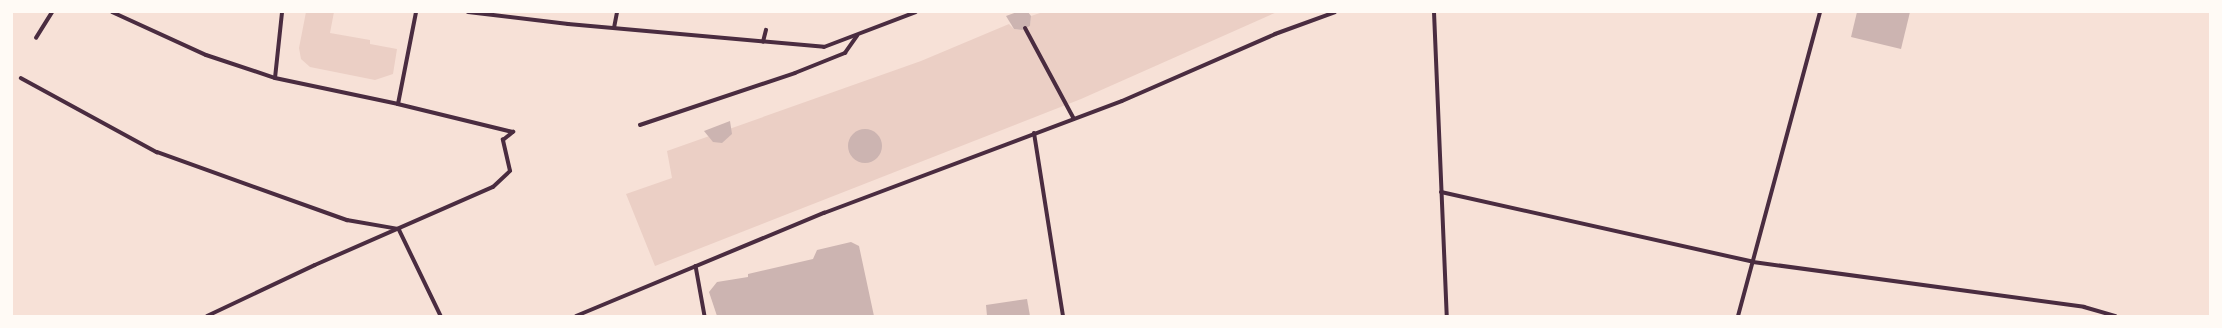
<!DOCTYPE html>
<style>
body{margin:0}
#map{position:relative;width:2222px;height:328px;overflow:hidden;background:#f7e1d7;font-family:Inter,sans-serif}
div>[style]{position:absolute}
.green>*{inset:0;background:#ebcfc5}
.building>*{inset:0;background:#ccb4b1}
.round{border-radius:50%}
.pedestrian>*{height:3.5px;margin:-1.75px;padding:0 1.75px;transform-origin:1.75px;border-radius:1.75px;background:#4a2c40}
.minor>*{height:4px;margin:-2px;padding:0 2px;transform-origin:2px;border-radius:2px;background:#4a2c40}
span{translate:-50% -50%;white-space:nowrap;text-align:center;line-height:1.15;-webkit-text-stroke:4px #fffaf5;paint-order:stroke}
.frame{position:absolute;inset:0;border:13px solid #fffaf5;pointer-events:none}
</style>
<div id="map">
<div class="green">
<i style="clip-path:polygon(306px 12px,334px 12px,330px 33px,370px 40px,370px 44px,397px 49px,393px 74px,375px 80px,310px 67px,301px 59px,299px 48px)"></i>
<i style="clip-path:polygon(1043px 12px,1277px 12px,1081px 99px,655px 266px,626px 194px,672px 178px,667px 151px,921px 61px,1009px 24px,1014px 29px,1022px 30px,1030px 26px,1031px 16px)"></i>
</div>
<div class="building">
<i style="clip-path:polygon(1017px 12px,1028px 12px,1031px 16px,1030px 26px,1022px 30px,1014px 29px,1006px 16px)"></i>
<i style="clip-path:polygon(1857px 12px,1910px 12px,1901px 49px,1851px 37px)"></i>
<i style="clip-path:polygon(730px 121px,732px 134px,722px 143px,713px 142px,704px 131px)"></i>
<i class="round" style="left:848px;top:129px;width:34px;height:34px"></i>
<i style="clip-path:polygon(851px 242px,859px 246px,874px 316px,717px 316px,709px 292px,717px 282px,748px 277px,748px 274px,813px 259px,817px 250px)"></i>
<i style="clip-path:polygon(1027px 299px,1030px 316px,987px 316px,986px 305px)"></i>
</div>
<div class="pedestrian">
<i style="left:614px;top:28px;width:16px;rotate:-79deg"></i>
<i style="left:36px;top:38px;width:31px;rotate:-58deg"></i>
<i style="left:763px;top:42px;width:12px;rotate:-76deg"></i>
<i style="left:21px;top:78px;width:155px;rotate:28.6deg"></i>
<i style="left:157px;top:152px;width:202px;rotate:19.7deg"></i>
<i style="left:347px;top:220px;width:53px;rotate:9.8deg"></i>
<i style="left:398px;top:104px;width:118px;rotate:13.7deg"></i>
<i style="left:640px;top:125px;width:163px;rotate:-18.5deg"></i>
<i style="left:795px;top:73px;width:54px;rotate:-21.8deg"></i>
<i style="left:845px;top:53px;width:21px;rotate:-55deg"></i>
<i style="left:399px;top:229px;width:97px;rotate:64.2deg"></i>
<i style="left:315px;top:265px;width:194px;rotate:-23.7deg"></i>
<i style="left:493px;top:187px;width:23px;rotate:-43deg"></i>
<i style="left:510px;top:171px;width:32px;rotate:-103deg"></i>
<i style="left:503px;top:140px;width:13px;rotate:-39deg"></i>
<i style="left:696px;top:266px;width:51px;rotate:79.8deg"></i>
</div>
<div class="minor">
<i style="left:112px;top:12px;width:103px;rotate:24.6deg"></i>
<i style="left:206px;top:55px;width:73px;rotate:18.4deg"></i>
<i style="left:275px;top:78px;width:126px;rotate:11.9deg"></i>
<i style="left:398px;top:104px;width:94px;rotate:-78.9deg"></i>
<i style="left:468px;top:12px;width:101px;rotate:6.8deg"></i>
<i style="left:568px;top:24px;width:257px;rotate:5.1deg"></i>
<i style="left:824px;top:47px;width:98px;rotate:-20.8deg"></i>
<i style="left:1434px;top:12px;width:304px;rotate:87.6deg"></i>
<i style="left:1025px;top:28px;width:103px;rotate:61.7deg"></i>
<i style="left:275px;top:78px;width:66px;rotate:-83.9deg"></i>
<i style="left:1034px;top:133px;width:185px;rotate:81deg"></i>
<i style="left:1441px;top:192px;width:320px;rotate:12.6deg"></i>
<i style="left:1753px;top:262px;width:334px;rotate:7.7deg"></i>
<i style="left:2084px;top:307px;width:33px;rotate:16deg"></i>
<i style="left:207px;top:316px;width:119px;rotate:-25.3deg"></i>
<i style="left:576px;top:316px;width:269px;rotate:-22.6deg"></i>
<i style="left:824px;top:213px;width:318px;rotate:-20.6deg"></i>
<i style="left:1122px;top:101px;width:167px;rotate:-23.6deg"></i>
<i style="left:1275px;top:34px;width:64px;rotate:-20.1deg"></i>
<i style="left:1738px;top:316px;width:315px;rotate:-74.9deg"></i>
</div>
<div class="frame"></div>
</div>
